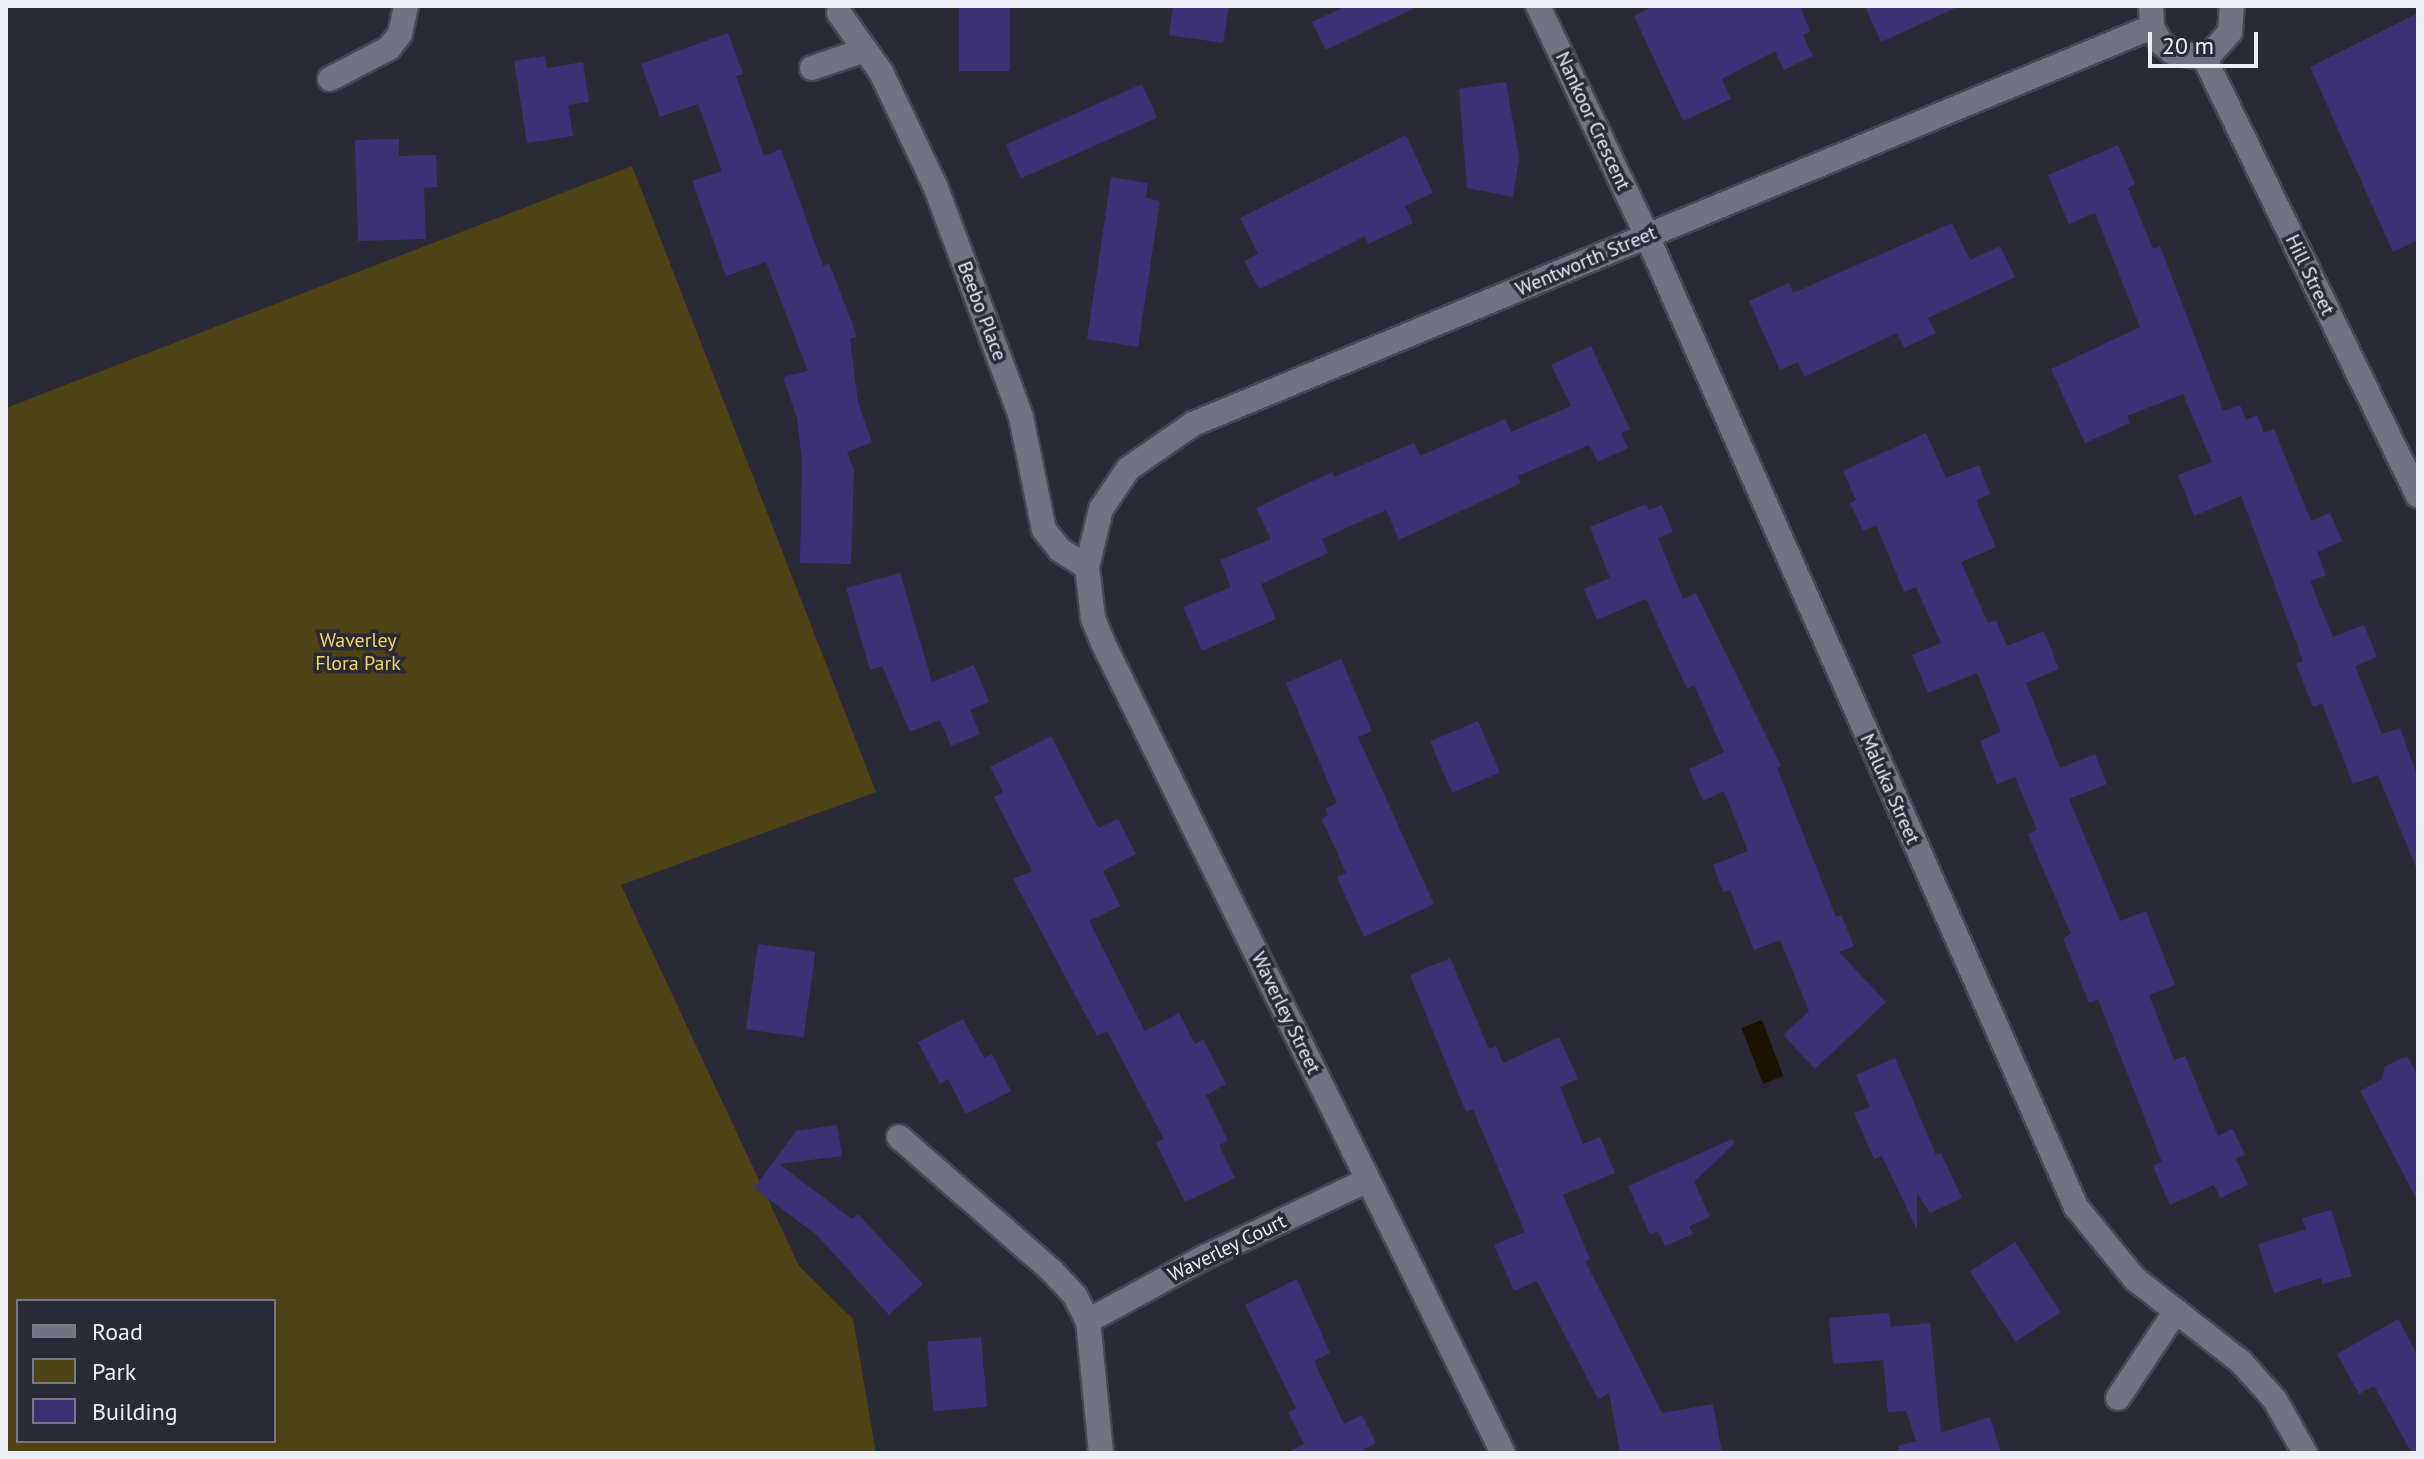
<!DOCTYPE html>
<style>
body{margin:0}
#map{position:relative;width:2424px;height:1459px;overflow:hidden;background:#2a2a37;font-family:"PT Sans",sans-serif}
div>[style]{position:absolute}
.green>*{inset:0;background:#4e4315}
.water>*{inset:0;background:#1a1300;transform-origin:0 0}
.building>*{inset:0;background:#3c3175;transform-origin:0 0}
.roads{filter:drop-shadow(2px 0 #474753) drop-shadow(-2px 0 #474753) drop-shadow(0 2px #474753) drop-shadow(0 -2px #474753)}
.street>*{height:24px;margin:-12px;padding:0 12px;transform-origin:12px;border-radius:12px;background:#727282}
span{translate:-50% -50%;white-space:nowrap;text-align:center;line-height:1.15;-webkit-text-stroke:7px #2a2a37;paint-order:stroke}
.street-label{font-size:20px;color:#ededf6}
.park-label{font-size:20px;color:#f3d65e}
.frame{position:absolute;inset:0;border:8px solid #ededf6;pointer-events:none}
.legend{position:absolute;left:16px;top:1299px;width:260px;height:144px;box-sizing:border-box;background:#2a2a37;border:2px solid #787883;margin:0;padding:10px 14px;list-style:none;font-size:24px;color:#ededf6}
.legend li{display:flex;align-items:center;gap:16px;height:40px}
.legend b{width:40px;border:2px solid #787883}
.scale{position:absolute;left:2148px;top:32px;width:110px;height:36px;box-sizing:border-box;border:4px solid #ededf6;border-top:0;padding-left:10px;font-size:24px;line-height:28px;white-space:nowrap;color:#ededf6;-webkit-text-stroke:6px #2a2a37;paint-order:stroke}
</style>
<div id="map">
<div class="green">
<i style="clip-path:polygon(evenodd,632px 166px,876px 792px,621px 885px,799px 1266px,853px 1319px,876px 1453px,6px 1453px,6px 408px,632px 166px,18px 1301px,274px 1301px,274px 1441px,18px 1441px,18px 1301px)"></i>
</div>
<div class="water">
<i style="left:1762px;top:1020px;width:60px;height:22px;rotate:69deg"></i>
</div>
<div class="building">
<i style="left:959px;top:6px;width:51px;height:65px"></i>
<i style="clip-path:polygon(1173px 6px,1229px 6px,1223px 43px,1169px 35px)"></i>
<i style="clip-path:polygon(1346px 6px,1419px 6px,1326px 50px,1312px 22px)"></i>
<i style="clip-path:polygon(1654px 6px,1800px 6px,1810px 31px,1803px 35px,1813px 56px,1784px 70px,1775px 51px,1722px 79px,1731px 99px,1683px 121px,1634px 16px)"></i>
<i style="clip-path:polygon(1865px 6px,1960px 6px,1881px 42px)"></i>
<i style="clip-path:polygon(2418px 13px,2418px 240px,2393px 252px,2310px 67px)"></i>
<i style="clip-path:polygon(728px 33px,743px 74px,736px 76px,764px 156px,781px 149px,823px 266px,829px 263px,857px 336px,850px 339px,858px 402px,872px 442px,847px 452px,854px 471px,851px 564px,800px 563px,802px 462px,797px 418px,783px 377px,808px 371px,766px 262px,726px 276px,692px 181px,722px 171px,698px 104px,660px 117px,641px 64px)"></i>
<i style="clip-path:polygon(545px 56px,547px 68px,583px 62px,589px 102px,568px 105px,573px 136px,527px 143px,514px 61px)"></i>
<i style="clip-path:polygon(1506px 82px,1519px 157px,1513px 197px,1467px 188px,1459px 89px)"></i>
<i style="left:1142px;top:84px;width:37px;height:149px;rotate:66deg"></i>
<i style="clip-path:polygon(1406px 135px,1433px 193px,1405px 206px,1413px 223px,1368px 244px,1365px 236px,1259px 289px,1244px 261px,1258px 254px,1240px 218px)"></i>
<i style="clip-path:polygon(399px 139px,399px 156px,436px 155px,437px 187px,424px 188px,426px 239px,358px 241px,355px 140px)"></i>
<i style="clip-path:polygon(2118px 145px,2135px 184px,2128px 188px,2153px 249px,2160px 246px,2223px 411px,2240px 405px,2246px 420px,2257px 415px,2264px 433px,2274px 429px,2311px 521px,2330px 513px,2342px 541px,2317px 552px,2326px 575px,2310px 581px,2333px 637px,2364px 625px,2377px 657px,2355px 666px,2382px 734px,2400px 728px,2418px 778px,2418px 872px,2378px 775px,2353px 784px,2322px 703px,2313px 707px,2296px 664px,2303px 661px,2241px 496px,2194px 516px,2178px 475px,2212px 462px,2183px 394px,2127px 416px,2130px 423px,2085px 443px,2051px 369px,2140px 327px,2095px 213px,2069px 224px,2048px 175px)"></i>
<i style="clip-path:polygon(1111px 177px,1148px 183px,1146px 198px,1160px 201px,1138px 347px,1087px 339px)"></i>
<i style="clip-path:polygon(1952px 223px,1970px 260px,2000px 246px,2015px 277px,1928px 318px,1936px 333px,1904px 348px,1897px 333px,1804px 377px,1798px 362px,1780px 370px,1749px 301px,1789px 283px,1793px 293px)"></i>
<i style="clip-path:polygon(1591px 346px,1630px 429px,1621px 433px,1628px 448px,1598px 462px,1589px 445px,1518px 476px,1521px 483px,1399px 540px,1386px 510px,1322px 539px,1328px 553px,1261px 584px,1276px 619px,1202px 651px,1183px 607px,1231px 587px,1220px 560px,1271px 539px,1256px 508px,1332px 472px,1334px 477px,1414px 443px,1420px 456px,1505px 419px,1511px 432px,1571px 406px,1551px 365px)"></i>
<i style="clip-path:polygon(1926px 433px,1946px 478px,1979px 465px,1990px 494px,1976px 500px,1996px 547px,1961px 562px,1988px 623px,1996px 620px,2007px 646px,2044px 631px,2059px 669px,2026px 683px,2060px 768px,2095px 754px,2107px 784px,2069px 799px,2120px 921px,2146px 911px,2175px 985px,2149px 995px,2174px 1060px,2185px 1056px,2218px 1136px,2233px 1129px,2245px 1155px,2236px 1159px,2248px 1185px,2220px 1198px,2214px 1185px,2170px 1205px,2153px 1166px,2162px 1162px,2098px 999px,2089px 1003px,2063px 938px,2071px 934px,2028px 834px,2037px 830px,2015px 777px,1997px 784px,1980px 741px,2001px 732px,1977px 673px,1928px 693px,1912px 655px,1941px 643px,1916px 587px,1904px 592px,1876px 525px,1863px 531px,1850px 503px,1856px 500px,1843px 471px)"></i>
<i style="clip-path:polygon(1646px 504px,1649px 510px,1662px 505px,1673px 532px,1658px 538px,1683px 599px,1696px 593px,1781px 766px,1777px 768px,1836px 917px,1841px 915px,1854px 946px,1839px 952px,1886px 1002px,1815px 1069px,1783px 1035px,1809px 1011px,1780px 940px,1754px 950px,1730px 890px,1723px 892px,1713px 865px,1748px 851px,1724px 791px,1703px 801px,1689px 769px,1724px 752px,1694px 685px,1687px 689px,1646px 599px,1597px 620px,1584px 589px,1610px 578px,1590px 527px)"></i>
<i style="clip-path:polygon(900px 573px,932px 682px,974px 665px,989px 702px,970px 710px,980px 734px,951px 746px,940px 720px,910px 732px,882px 666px,870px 670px,846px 588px)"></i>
<i style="clip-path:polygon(1341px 659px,1372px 731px,1358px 737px,1434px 904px,1364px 937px,1337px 877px,1346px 873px,1322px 819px,1328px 815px,1325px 809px,1337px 803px,1286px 683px)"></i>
<i style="left:1478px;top:721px;width:56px;height:52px;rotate:67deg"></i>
<i style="clip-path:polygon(1051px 736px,1098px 828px,1118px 819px,1136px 854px,1103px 871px,1120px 906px,1089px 921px,1145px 1031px,1179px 1013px,1195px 1044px,1203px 1039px,1226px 1084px,1206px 1095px,1228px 1141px,1219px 1145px,1235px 1178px,1185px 1202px,1156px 1143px,1164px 1139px,1107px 1031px,1097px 1036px,1013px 879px,1032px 871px,994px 797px,1003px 792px,990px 767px)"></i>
<i style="left:758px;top:944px;width:58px;height:86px;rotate:8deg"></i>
<i style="clip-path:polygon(1450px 958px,1489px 1049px,1496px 1046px,1503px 1063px,1559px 1037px,1578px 1079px,1560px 1087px,1583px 1144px,1600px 1137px,1615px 1173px,1563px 1195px,1590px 1259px,1585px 1261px,1662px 1413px,1713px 1404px,1722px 1453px,1620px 1453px,1609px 1393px,1598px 1399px,1537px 1281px,1514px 1291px,1494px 1245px,1525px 1232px,1473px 1109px,1466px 1112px,1410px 975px)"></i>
<i style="clip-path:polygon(963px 1019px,984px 1058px,992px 1054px,1011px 1091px,966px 1114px,948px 1079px,940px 1084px,918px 1042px)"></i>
<i style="clip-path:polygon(2407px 1056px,2418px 1076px,2418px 1202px,2360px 1091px,2382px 1079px,2385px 1066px)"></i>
<i style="clip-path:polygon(1895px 1058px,1936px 1155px,1941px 1153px,1962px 1198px,1930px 1213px,1917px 1193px,1917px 1230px,1882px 1156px,1874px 1159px,1854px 1113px,1870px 1107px,1856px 1075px)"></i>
<i style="clip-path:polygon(837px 1125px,842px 1156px,779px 1164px,852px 1219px,858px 1214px,923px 1284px,889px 1315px,817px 1235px,754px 1188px,796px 1131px)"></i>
<i style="clip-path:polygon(1732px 1139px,1735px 1143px,1694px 1182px,1710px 1217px,1689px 1226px,1693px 1234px,1665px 1246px,1658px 1231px,1650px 1234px,1628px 1186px)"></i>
<i style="clip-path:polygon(2331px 1210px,2352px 1276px,2322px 1284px,2321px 1278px,2274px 1293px,2258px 1244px,2306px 1229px,2302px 1218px)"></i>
<i style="left:2015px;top:1242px;width:84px;height:54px;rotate:57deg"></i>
<i style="clip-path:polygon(1297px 1279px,1330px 1353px,1314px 1361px,1344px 1424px,1362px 1415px,1376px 1443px,1358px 1453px,1286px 1453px,1304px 1444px,1288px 1412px,1296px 1408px,1245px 1305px)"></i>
<i style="clip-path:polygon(1889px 1313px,1891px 1327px,1930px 1323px,1941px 1433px,1990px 1417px,2001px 1453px,1899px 1453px,1898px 1446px,1916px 1441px,1906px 1411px,1888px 1412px,1883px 1360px,1833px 1364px,1829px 1318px)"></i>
<i style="clip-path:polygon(2398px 1319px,2418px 1356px,2418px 1453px,2412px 1453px,2374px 1386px,2359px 1394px,2337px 1354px)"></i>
<i style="left:981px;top:1337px;width:70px;height:54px;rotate:85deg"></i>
</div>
<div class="roads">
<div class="street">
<i style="left:1538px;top:6px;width:255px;rotate:64.6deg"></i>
<i style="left:1647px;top:236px;width:1062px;rotate:66.16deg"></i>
<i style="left:2076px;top:1207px;width:93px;rotate:50.7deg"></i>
<i style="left:2135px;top:1279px;width:135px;rotate:38.1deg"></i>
<i style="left:2241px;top:1362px;width:51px;rotate:48.2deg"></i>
<i style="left:2275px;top:1400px;width:61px;rotate:60.5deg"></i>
<i style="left:2151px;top:6px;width:21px;rotate:87deg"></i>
<i style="left:2152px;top:27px;width:18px;rotate:61deg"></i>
<i style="left:2161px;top:43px;width:14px;rotate:39deg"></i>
<i style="left:2172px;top:52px;width:27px;rotate:10deg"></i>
<i style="left:2199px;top:57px;width:14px;rotate:-21deg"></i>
<i style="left:2212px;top:52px;width:27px;rotate:-48deg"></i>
<i style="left:2230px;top:32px;width:26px;rotate:-86deg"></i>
<i style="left:839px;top:13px;width:72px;rotate:54.6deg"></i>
<i style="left:881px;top:72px;width:128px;rotate:64.6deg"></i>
<i style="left:936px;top:188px;width:244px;rotate:69.6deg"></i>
<i style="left:1021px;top:417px;width:115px;rotate:78.5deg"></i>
<i style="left:1044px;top:530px;width:26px;rotate:51deg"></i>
<i style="left:1060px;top:550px;width:32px;rotate:32deg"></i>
<i style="left:2203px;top:55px;width:490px;rotate:64deg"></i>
<i style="left:812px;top:68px;width:56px;rotate:-18.8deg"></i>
<i style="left:330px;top:79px;width:67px;rotate:-27.7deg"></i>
<i style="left:389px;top:48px;width:18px;rotate:-52deg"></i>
<i style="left:400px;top:34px;width:29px;rotate:-78deg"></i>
<i style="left:899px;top:1137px;width:203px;rotate:41.2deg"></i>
<i style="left:1052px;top:1271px;width:34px;rotate:47deg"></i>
<i style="left:1075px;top:1296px;width:28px;rotate:63deg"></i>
<i style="left:2118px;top:1398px;width:105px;rotate:-56.3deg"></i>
<i style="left:1101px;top:1453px;width:133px;rotate:-95.6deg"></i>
<i style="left:1088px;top:1321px;width:133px;rotate:-28.7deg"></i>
<i style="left:1205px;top:1257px;width:180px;rotate:-25.3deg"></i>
<i style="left:1503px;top:1453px;width:903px;rotate:-116.28deg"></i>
<i style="left:1103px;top:643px;width:27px;rotate:-112deg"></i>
<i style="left:1093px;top:618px;width:51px;rotate:-96.7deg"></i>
<i style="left:1087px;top:567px;width:60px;rotate:-76.4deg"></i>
<i style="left:1101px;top:509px;width:48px;rotate:-56deg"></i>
<i style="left:1128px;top:469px;width:79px;rotate:-34.7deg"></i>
<i style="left:1193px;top:424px;width:1038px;rotate:-22.49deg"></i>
</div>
</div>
<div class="street-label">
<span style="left:1593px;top:121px;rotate:65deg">Nankoor Crescent</span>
<span style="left:1586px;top:261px;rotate:-23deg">Wentworth Street</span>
<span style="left:2310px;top:275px;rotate:64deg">Hill Street</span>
<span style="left:982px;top:311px;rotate:69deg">Beebo Place</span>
<span style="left:1890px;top:789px;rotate:66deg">Maluka Street</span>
<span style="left:1286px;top:1013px;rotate:64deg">Waverley Street</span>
<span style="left:1227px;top:1248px;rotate:-26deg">Waverley Court</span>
</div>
<div class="park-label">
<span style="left:358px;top:652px">Waverley<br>Flora Park</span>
</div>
<div class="frame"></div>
<ul class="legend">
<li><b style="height:10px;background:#727282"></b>Road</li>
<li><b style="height:22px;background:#4e4315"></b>Park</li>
<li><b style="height:22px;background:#3c3175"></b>Building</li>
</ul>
<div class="scale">20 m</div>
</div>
